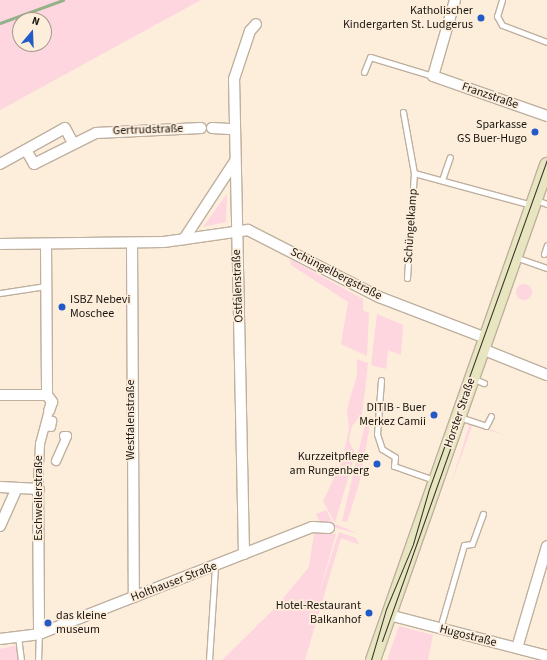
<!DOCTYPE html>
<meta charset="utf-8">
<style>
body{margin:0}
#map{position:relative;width:547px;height:660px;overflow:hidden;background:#fdeedc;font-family:"Source Sans 3",sans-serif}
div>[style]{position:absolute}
.green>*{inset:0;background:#fed6df}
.round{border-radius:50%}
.stream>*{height:2.5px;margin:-1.25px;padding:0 1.25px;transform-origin:1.25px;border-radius:1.25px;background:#94b28a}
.roads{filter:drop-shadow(1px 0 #bfb09f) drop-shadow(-1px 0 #bfb09f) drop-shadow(0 1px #bfb09f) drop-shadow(0 -1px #bfb09f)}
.service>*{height:5px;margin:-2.5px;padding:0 2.5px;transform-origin:2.5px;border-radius:2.5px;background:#fff}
.pedestrian>*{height:8px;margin:-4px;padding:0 4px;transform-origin:4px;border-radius:4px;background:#fff}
.minor>*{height:10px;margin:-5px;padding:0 5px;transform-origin:5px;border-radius:5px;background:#fff}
.secondary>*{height:14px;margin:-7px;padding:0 7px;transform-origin:7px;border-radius:7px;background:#e8e6c0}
.tram>*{height:1px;margin:-0.5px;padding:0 0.5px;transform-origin:0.5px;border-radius:0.5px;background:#39322b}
.dots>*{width:11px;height:11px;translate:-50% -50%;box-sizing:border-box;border:2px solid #fdeedc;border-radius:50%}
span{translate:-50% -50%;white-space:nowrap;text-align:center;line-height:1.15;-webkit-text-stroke:3.5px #fdeedc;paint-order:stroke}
.poi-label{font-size:12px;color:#1b1610}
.right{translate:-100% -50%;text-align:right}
.left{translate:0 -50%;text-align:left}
.street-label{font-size:12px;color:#1b1610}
.north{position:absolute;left:12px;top:12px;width:40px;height:40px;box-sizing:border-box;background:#fdeedc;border:1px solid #a3988a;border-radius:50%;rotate:19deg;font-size:11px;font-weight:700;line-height:16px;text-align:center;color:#1b1610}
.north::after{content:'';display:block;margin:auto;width:14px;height:18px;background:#225ac7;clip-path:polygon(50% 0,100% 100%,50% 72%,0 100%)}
</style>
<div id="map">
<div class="green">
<i style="clip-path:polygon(evenodd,0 0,201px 0,0 110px,0 0,20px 20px,44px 20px,44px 44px,20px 44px,20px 20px)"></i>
<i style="clip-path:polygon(227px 195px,226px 222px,203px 227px,226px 195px)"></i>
<i style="clip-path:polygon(290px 259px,363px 299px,363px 310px,369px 313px,367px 356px,341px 344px,348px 302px,291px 265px)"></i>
<i class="round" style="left:516px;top:284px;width:16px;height:16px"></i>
<i style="clip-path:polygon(377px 314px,403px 325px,401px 355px,388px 350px,386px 369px,371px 365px)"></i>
<i style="clip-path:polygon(357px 359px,368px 363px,365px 391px,362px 414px,352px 426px,349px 440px,355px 454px,335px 523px,323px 501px,341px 464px,349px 430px,347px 409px,357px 375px)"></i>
<i style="clip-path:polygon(372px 415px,359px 484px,347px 522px,342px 521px,366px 420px)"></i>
<i style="clip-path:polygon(470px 423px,509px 436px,472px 426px,450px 487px)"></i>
<i style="clip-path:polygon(326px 510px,333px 523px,359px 534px,321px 524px,316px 514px)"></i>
<i style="clip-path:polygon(327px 529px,326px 534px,336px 534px,318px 597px,339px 532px,356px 538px,360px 545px,341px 538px,305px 660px,222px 660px,276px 607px,309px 567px,314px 533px,307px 530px)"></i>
<i style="clip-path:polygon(399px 626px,433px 635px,428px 660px,387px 660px)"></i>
<i style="clip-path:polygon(22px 644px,24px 660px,0 660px,0 649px)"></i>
</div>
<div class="stream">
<i style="left:0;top:23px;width:67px;rotate:-20.1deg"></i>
</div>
<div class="roads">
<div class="service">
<i style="left:502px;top:0;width:17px;rotate:107deg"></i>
<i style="left:497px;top:16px;width:10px;rotate:61deg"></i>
<i style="left:502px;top:25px;width:48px;rotate:20.7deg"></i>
<i style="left:364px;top:72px;width:16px;rotate:-68deg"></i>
<i style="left:370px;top:57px;width:66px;rotate:16.8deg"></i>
<i style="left:403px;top:112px;width:62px;rotate:79.8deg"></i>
<i style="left:414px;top:173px;width:122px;rotate:15.2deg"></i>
<i style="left:442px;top:180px;width:24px;rotate:-71deg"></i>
<i style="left:536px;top:200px;width:12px;rotate:20deg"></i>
<i style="left:544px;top:254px;width:9px;rotate:-72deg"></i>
<i style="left:515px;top:257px;width:34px;rotate:19deg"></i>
<i style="left:407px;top:278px;width:105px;rotate:-86.2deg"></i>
<i style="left:0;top:293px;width:47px;rotate:-8.7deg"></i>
<i style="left:472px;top:378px;width:13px;rotate:23deg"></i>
<i style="left:381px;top:380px;width:54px;rotate:94.2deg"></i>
<i style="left:377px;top:434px;width:16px;rotate:72deg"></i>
<i style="left:382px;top:449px;width:15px;rotate:32deg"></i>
<i style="left:395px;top:457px;width:9px;rotate:96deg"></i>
<i style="left:394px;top:466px;width:42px;rotate:19.3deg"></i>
<i style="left:459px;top:417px;width:28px;rotate:18deg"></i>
<i style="left:486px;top:426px;width:11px;rotate:-63deg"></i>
<i style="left:440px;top:628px;width:86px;rotate:-73.9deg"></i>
<i style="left:464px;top:545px;width:8px;rotate:-7deg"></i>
<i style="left:472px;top:544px;width:32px;rotate:-70deg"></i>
<i style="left:18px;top:636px;width:24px;rotate:83deg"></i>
<i style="left:38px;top:660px;width:26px;rotate:-88deg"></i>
<i style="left:209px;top:660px;width:93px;rotate:-86.3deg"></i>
</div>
<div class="pedestrian">
<i style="left:47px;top:427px;width:8px;rotate:-50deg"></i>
<i style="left:52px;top:421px;width:6px;rotate:99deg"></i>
<i style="left:56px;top:461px;width:27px;rotate:-66deg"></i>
<i style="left:67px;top:436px;width:3px;rotate:180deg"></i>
<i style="left:38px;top:484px;width:40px;rotate:-87.1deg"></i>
<i style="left:40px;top:444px;width:34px;rotate:-75deg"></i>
</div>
<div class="minor">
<i style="left:455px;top:0;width:79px;rotate:106.1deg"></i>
<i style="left:433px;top:76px;width:121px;rotate:19.3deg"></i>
<i style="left:212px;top:128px;width:22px;rotate:3deg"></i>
<i style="left:26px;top:150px;width:16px;rotate:60deg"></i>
<i style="left:34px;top:164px;width:69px;rotate:-26.6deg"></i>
<i style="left:96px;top:133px;width:105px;rotate:-2.7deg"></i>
<i style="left:0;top:164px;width:74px;rotate:-29deg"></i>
<i style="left:65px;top:128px;width:17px;rotate:62deg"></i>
<i style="left:184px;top:239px;width:93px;rotate:-56.8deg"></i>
<i style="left:132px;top:243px;width:354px;rotate:89.7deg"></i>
<i style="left:0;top:244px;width:164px;rotate:-0.7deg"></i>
<i style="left:164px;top:242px;width:85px;rotate:-8.1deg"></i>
<i style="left:248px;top:230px;width:147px;rotate:27.1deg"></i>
<i style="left:379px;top:297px;width:115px;rotate:21deg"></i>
<i style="left:46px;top:244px;width:151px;rotate:89.6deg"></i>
<i style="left:47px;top:395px;width:9px;rotate:54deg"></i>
<i style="left:52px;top:402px;width:9px;rotate:108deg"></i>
<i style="left:482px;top:349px;width:70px;rotate:21.8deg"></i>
<i style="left:0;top:395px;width:47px"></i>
<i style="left:38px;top:484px;width:150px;rotate:89.6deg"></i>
<i style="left:0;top:487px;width:39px;rotate:3deg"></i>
<i style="left:0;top:526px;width:39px;rotate:-66deg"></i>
<i style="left:244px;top:554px;width:475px;rotate:-91.2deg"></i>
<i style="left:234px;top:79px;width:51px;rotate:-71.6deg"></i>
<i style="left:250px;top:31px;width:9px;rotate:-49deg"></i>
<i style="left:389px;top:615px;width:163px;rotate:14.5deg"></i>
<i style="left:0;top:639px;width:39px;rotate:-7deg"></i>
<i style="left:39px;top:634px;width:293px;rotate:-21.4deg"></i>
<i style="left:312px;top:527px;width:17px;rotate:3deg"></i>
<i style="left:517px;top:648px;width:106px;rotate:-73.6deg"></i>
</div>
<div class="secondary">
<i style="left:373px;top:660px;width:525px;rotate:-70.63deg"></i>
</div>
</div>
<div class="tram">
<i style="left:382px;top:641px;width:213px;rotate:-70.5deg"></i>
<i style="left:371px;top:660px;width:53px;rotate:-73.6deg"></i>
<i style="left:386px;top:609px;width:70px;rotate:-67.4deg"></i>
<i style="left:413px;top:544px;width:57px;rotate:-73.8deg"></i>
<i style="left:429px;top:489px;width:350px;rotate:-70.3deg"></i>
</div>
<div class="dots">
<i style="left:481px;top:18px;background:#225ac7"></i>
<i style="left:535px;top:132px;background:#225ac7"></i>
<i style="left:62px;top:307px;background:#225ac7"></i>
<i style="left:434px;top:415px;background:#225ac7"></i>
<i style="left:377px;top:464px;background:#225ac7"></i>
<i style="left:369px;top:613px;background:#225ac7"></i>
<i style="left:48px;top:623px;background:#225ac7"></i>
</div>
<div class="poi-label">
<span class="right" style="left:473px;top:18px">Katholischer<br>Kindergarten St. Ludgerus</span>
<span class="right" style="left:527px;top:132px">Sparkasse<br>GS Buer-Hugo</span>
<span class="left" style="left:70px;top:307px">ISBZ Nebevi<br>Moschee</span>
<span class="right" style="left:426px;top:415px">DITIB - Buer<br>Merkez Camii</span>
<span class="right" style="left:369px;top:464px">Kurzzeitpflege<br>am Rungenberg</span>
<span class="right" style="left:361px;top:613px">Hotel-Restaurant<br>Balkanhof</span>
<span class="left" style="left:56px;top:623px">das kleine<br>museum</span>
</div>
<div class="street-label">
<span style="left:490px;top:96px;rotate:19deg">Franzstraße</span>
<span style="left:148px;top:130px;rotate:-2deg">Gertrudstraße</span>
<span style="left:411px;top:226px;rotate:-86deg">Schüngelkamp</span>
<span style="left:336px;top:274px;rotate:27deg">Schüngelbergstraße</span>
<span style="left:238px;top:286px;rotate:-92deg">Ostfalenstraße</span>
<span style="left:460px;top:413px;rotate:-71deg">Horster Straße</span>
<span style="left:131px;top:420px;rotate:-90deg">Westfalenstraße</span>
<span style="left:39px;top:498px;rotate:-90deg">Eschweilerstraße</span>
<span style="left:174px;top:582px;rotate:-21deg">Holthauser Straße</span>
<span style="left:468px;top:636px;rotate:14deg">Hugostraße</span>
</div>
<div class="north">N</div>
</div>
